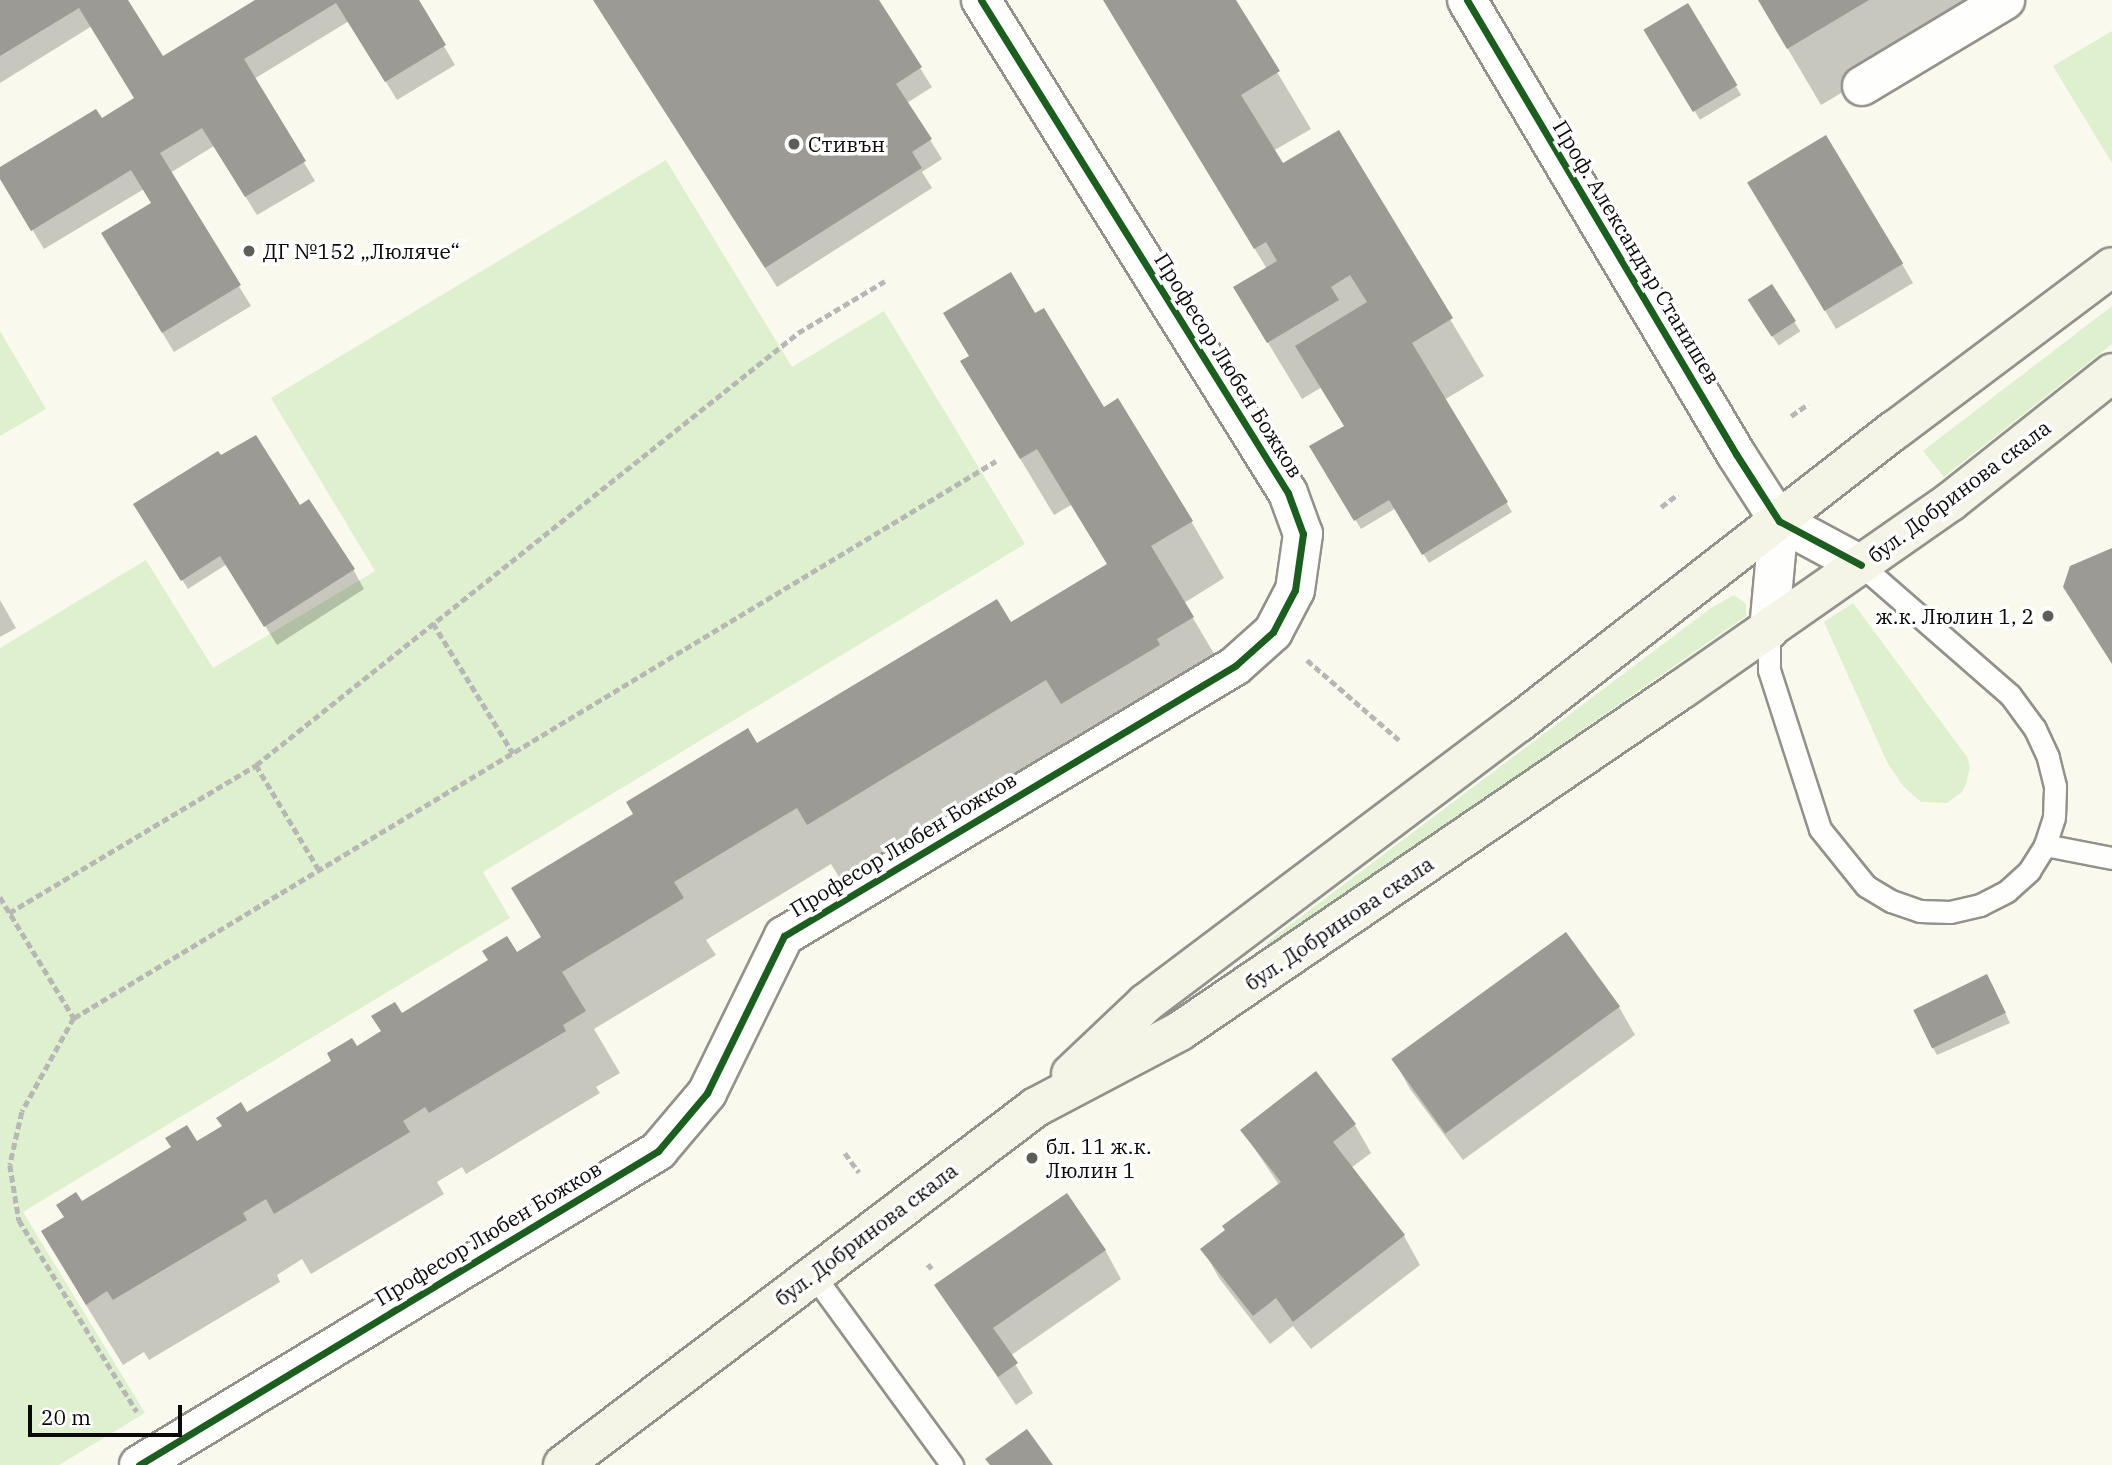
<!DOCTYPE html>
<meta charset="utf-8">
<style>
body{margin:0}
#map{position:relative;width:2112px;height:1465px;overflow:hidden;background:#faf9ed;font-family:"IBM Plex Serif",serif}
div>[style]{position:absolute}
.green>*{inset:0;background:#def0cd}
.shadow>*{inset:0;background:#0003;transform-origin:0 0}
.building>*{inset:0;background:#9c9a94;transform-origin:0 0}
.path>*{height:4.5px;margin-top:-2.25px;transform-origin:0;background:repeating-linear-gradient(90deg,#b7b7b5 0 7px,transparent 0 10.5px)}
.roads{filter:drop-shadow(2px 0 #92928c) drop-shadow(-2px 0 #92928c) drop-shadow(0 2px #92928c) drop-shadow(0 -2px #92928c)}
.service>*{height:21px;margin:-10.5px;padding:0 10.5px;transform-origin:10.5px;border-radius:10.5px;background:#fefefc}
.minor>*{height:38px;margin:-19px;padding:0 19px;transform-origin:19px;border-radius:19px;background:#fefefc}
.tertiary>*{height:38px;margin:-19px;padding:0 19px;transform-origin:19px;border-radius:19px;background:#fefefc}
.secondary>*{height:38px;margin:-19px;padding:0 19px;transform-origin:19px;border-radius:19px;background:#f4f4e7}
.cycleway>*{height:7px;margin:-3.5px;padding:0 3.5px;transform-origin:3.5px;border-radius:3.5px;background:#1b5e20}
.dots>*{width:19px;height:19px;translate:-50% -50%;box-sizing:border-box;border:4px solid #fff;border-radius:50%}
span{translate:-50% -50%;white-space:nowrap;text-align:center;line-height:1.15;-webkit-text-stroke:7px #fff;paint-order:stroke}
.poi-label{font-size:21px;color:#0a0a0a}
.left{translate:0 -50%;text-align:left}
.right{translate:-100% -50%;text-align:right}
.street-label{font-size:21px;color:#0a0a0a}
.scale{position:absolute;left:28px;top:1405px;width:154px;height:32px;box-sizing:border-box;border:4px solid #0a0a0a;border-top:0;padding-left:9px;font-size:21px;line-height:24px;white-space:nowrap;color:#0a0a0a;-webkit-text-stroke:5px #fff;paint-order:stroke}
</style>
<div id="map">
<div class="green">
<i style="clip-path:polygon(2112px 31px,2112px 163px,2053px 66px)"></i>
<i style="clip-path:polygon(666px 160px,792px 367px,884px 311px,1025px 544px,483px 872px,510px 918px,23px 1212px,145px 1413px,59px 1465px,0 1465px,0 648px,146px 560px,213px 668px,375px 571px,271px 398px)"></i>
<i style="clip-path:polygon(2112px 306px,2112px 344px,1944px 477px,1923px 451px)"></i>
<i style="clip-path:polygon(0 331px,46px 409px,0 436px)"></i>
<i style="clip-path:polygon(1734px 595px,1746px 604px,1746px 616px,1269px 948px,1266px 943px,1711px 608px)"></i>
<i style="clip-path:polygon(1853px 603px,1967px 757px,1970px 767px,1966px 784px,1962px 792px,1947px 803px,1921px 802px,1903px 786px,1888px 764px,1824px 622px)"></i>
</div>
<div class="shadow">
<i style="clip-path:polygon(0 0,126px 0,162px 59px,258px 0,417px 0,455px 65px,397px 100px,349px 21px,254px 79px,315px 181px,257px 215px,214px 146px,170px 173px,251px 306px,174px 352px,114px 253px,153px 204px,144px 189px,44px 249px,0 176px,0 170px,101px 120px,136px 99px,92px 26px,0 83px)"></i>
<i style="clip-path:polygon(595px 0,877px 0,932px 87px,907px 103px,942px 159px,922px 172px,932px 188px,777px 287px)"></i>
<i style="clip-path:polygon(1104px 0,1234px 0,1311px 129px,1273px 151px,1282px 166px,1338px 132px,1484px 376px,1444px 400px,1512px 512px,1429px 563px,1396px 508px,1361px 529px,1311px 447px,1346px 427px,1322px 387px,1302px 399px,1235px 288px,1267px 269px)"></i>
<i style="clip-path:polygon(1759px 0,1968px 0,1940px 34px,1821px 105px)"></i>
<i style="left:1687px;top:5px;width:105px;height:48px;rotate:59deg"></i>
<i style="clip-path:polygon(1749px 183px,1902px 264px,1913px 283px,1836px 329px)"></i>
<i style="left:1771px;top:286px;width:54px;height:26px;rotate:57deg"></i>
<i style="clip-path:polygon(1034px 316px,1191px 521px,1224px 578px,1184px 603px,1226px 674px,841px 880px,831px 864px,706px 940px,716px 955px,594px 1029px,620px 1073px,596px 1087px,600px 1093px,466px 1174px,462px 1167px,437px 1182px,444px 1194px,311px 1274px,302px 1259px,277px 1275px,280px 1282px,149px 1360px,144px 1352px,123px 1365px,78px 1292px,66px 1218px,81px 1203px,196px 1143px,382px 1032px,401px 1015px,542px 939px,513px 889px,756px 745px,1010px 624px,1108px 565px,1071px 505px,1054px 515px,962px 362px)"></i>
<i style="clip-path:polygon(135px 505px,299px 508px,353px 569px,364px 589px,277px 645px,227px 564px,188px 589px)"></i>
<i style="clip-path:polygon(0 600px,16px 628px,0 637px)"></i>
<i style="clip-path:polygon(1992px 985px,2010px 1023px,1937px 1055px,1932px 1046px)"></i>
<i style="clip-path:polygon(1619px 1007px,1635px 1035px,1463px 1160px,1410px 1089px,1394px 1060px)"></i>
<i style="clip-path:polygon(1355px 1125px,1371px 1153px,1351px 1168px,1404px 1236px,1420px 1265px,1311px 1349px,1293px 1326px,1270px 1344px,1219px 1278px,1203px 1249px,1279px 1185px,1242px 1130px)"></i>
<i style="clip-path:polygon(1105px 1250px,1121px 1279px,1010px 1356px,1033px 1393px,1016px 1405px,936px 1285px)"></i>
</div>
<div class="building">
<i style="clip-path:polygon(0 0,128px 0,163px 56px,255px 0,419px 0,446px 45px,385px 82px,336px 3px,244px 59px,306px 161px,245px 197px,202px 128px,160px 153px,241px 285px,162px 333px,101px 233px,151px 203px,131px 170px,31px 231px,0 179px,0 167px,96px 109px,102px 118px,134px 98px,79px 8px,0 56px)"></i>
<i style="clip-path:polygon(593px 0,879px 0,922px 67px,896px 84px,932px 139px,912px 152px,922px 168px,765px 268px)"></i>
<i style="clip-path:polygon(1103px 0,1236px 0,1280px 71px,1241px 95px,1283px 163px,1339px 130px,1453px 318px,1412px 343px,1508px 502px,1422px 555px,1389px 500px,1354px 521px,1309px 446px,1344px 426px,1295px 346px,1367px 302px,1350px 275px,1331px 287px,1339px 300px,1267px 343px,1233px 287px,1277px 261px,1266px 242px,1254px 249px)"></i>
<i style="clip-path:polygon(1758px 0,1869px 0,1787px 49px)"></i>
<i style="left:1688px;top:3px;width:96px;height:52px;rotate:59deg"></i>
<i style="left:1826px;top:135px;width:150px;height:92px;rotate:59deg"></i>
<i style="clip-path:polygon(1011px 272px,1035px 313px,1044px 308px,1104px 407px,1118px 398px,1193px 521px,1151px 546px,1194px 617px,1157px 639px,1160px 645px,1061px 704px,1046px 680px,807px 825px,797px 808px,674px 882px,684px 898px,562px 972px,586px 1011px,563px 1025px,566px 1031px,429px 1113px,425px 1107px,403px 1121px,410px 1132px,274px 1214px,266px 1199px,243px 1213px,247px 1220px,113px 1300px,107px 1291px,86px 1305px,41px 1231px,64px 1217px,56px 1205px,76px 1192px,82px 1201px,171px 1147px,165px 1138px,187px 1125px,197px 1141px,222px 1126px,216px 1118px,241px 1102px,247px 1112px,331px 1061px,327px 1053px,352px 1038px,357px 1046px,381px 1031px,371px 1016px,395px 1002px,402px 1013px,488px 960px,482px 951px,507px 936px,517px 952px,541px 937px,511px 888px,633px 814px,626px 802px,748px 728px,757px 743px,997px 599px,1011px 622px,1107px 564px,1037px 449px,1020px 459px,960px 361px,969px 356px,943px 313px)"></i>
<i style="left:1772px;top:284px;width:44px;height:29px;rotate:57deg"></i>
<i style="clip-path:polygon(256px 435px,300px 505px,309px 499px,355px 569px,264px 627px,220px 556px,181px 581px,133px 504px,218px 451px,221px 455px)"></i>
<i style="clip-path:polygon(2112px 548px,2112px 664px,2063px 587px,2070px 566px)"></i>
<i style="left:1566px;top:932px;width:92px;height:216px;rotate:54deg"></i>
<i style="left:1987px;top:974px;width:43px;height:82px;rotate:64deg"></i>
<i style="clip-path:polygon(1316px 1071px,1356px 1124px,1333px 1142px,1405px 1235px,1293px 1322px,1276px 1298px,1253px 1316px,1200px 1249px,1225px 1230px,1222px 1226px,1281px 1182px,1240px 1130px)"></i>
<i style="clip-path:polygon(1067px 1193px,1106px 1250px,993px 1328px,1018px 1363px,998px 1377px,934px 1285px)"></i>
<i style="clip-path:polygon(1027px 1429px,1053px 1465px,990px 1465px,985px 1459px)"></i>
</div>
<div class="path">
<i style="left:1791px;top:416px;width:21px;rotate:-35deg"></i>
<i style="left:1661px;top:507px;width:21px;rotate:-37deg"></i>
<i style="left:433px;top:623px;width:153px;rotate:58.4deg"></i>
<i style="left:1307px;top:660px;width:122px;rotate:41deg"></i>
<i style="left:256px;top:765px;width:122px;rotate:59deg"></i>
<i style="left:0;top:897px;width:142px;rotate:58.6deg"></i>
<i style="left:74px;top:1018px;width:107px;rotate:119deg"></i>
<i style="left:22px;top:1112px;width:54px;rotate:102.8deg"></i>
<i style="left:10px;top:1165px;width:56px;rotate:80.7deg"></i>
<i style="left:19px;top:1220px;width:225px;rotate:58.4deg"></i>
<i style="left:9px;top:913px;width:288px;rotate:-30.9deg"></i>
<i style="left:256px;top:765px;width:693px;rotate:-38.56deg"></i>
<i style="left:798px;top:333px;width:101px;rotate:-30.9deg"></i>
<i style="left:74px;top:1018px;width:1077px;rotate:-31.14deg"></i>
<i style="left:845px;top:1153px;width:24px;rotate:54deg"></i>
<i style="left:928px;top:1264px;width:6px;rotate:51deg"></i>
</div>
<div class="roads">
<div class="service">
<i style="left:1769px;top:630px;width:40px;rotate:90deg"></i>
<i style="left:1769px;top:670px;width:167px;rotate:72.2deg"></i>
<i style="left:1820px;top:829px;width:73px;rotate:51.1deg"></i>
<i style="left:1866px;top:886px;width:29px;rotate:31deg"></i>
<i style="left:1891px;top:901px;width:31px;rotate:19deg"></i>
<i style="left:1920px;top:911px;width:30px;rotate:2deg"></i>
<i style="left:1950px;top:912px;width:31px;rotate:-13deg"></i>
<i style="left:1980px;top:905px;width:30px;rotate:-27deg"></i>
<i style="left:2007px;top:891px;width:30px;rotate:-42deg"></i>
<i style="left:2029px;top:871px;width:31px;rotate:-58deg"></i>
<i style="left:2045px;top:845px;width:29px;rotate:-72deg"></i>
<i style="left:2054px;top:817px;width:31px;rotate:-88deg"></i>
<i style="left:2055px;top:786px;width:30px;rotate:-104deg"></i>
<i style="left:2048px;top:757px;width:31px;rotate:-115deg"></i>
<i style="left:2035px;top:729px;width:42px;rotate:-126.3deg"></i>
<i style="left:2010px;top:695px;width:198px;rotate:-138.9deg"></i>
<i style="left:2045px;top:845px;width:68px;rotate:11deg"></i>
<i style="left:812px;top:1273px;width:238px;rotate:53.9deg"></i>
</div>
<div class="minor">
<i style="left:1862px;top:86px;width:167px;rotate:-31deg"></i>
<i style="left:139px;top:1465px;width:607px;rotate:-31.17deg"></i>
<i style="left:658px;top:1151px;width:76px;rotate:-49.8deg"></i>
<i style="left:707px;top:1093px;width:175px;rotate:-63.9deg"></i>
<i style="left:784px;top:936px;width:526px;rotate:-30.91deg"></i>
<i style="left:1235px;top:666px;width:51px;rotate:-41.8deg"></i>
<i style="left:1273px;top:632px;width:47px;rotate:-62.4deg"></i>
<i style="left:1295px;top:590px;width:57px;rotate:-81.9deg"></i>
<i style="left:1303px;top:534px;width:44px;rotate:-110.1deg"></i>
<i style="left:1288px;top:493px;width:581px;rotate:-121.91deg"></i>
</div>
<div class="tertiary">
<i style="left:1467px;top:0;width:528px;rotate:59.35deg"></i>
<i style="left:1736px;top:454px;width:80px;rotate:57.3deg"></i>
<i style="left:1779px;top:521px;width:93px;rotate:28.2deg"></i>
<i style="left:1769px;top:630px;width:109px;rotate:-84.8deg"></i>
</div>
<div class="secondary">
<i style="left:1071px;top:1074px;width:103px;rotate:-43.4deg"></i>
<i style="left:1146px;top:1003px;width:466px;rotate:-37deg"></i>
<i style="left:1518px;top:723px;width:477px;rotate:-37.9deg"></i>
<i style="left:1895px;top:430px;width:271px;rotate:-36.9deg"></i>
<i style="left:563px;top:1465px;width:593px;rotate:-37.12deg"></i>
<i style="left:1036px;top:1107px;width:163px;rotate:-27.8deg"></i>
<i style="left:1180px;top:1031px;width:607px;rotate:-34.27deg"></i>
<i style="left:1682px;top:689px;width:327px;rotate:-34.9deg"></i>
<i style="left:1950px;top:502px;width:207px;rotate:-38.5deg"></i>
</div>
</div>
<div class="cycleway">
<i style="left:1467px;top:0;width:528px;rotate:59.35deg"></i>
<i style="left:1736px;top:454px;width:80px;rotate:57.3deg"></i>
<i style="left:1779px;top:521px;width:93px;rotate:28.2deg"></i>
<i style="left:139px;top:1465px;width:607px;rotate:-31.17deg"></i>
<i style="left:658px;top:1151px;width:76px;rotate:-49.8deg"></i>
<i style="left:707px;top:1093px;width:175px;rotate:-63.9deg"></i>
<i style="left:784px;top:936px;width:526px;rotate:-30.91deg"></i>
<i style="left:1235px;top:666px;width:51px;rotate:-41.8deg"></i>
<i style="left:1273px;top:632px;width:47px;rotate:-62.4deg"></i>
<i style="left:1295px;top:590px;width:57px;rotate:-81.9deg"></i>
<i style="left:1303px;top:534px;width:44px;rotate:-110.1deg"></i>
<i style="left:1288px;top:493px;width:581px;rotate:-121.91deg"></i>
</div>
<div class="dots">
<i style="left:794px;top:144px;background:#5e5e59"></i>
<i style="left:249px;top:251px;background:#5e5e59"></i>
<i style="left:2048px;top:616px;background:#5e5e59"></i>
<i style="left:1032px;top:1158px;background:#5e5e59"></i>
</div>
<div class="poi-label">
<span class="left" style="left:808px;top:144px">Стивън</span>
<span class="left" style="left:263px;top:251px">ДГ №152 „Люляче“</span>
<span class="right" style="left:2034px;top:616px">ж.к. Люлин 1, 2</span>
<span class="left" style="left:1046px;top:1158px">бл. 11 ж.к.<br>Люлин 1</span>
</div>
<div class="street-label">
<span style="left:1637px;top:252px;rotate:59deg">Проф. Александър Станишев</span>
<span style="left:1229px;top:365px;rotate:58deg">Професор Любен Божков</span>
<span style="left:1959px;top:491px;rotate:-37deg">бул. Добринова скала</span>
<span style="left:903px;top:844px;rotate:-31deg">Професор Любен Божков</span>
<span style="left:1339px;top:923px;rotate:-34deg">бул. Добринова скала</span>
<span style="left:488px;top:1233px;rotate:-31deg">Професор Любен Божков</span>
<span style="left:866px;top:1234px;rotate:-37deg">бул. Добринова скала</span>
</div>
<div class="scale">20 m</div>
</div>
